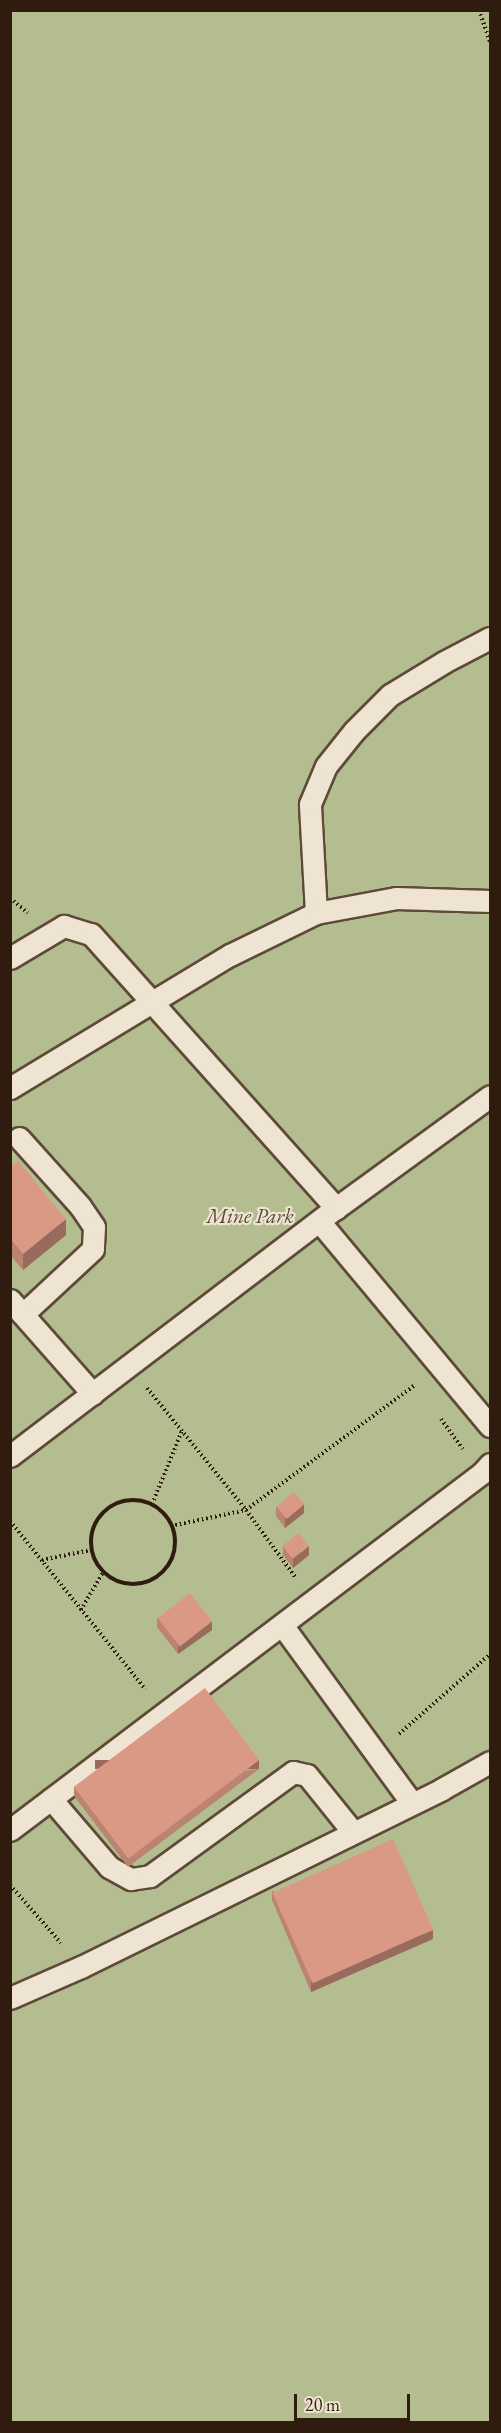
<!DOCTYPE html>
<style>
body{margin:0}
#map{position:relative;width:501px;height:2433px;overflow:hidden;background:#e7d4b8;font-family:"EB Garamond",serif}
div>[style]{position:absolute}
.green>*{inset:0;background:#b3bd90;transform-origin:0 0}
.path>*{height:4px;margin-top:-2px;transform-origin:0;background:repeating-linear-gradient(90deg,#301c0e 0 1.5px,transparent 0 4.5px)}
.path>.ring{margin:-2px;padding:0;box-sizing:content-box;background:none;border:4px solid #301c0e;border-radius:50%}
.roads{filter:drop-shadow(2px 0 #5e4a38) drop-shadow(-2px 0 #5e4a38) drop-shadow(0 2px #5e4a38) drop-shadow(0 -2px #5e4a38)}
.lane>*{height:21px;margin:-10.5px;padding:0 10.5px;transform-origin:10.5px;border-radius:10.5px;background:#efe3d1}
.wall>*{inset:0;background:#bb8472}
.shaded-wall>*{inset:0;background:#996b5c;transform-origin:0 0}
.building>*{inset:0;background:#da9984;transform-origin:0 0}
span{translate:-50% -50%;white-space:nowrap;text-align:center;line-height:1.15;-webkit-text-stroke:4.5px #efe3d1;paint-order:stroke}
.park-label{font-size:21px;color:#574c35;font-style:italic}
.frame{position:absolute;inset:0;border:12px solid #301c0e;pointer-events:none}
.scale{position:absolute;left:294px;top:2394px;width:116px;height:27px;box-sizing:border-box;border:3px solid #301c0e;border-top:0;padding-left:8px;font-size:18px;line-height:21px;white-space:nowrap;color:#301c0e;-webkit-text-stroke:4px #efe3d1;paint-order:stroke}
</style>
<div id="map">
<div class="green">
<i style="left:11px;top:11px;width:479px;height:2411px"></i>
</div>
<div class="path">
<i style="left:479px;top:10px;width:34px;rotate:71deg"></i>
<i style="left:10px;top:898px;width:23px;rotate:40deg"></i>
<i style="left:147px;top:1388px;width:157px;rotate:50.9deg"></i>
<i style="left:246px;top:1510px;width:84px;rotate:53.7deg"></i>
<i style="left:441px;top:1419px;width:37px;rotate:54deg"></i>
<i class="ring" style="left:91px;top:1500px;width:80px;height:80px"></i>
<i style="left:152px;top:1504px;width:79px;rotate:-67.7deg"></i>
<i style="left:10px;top:1521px;width:216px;rotate:51.2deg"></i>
<i style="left:171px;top:1526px;width:77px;rotate:-12deg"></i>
<i style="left:246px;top:1510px;width:210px;rotate:-36.5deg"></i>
<i style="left:42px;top:1560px;width:50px;rotate:-11.5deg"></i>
<i style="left:81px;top:1610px;width:44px;rotate:-59.9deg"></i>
<i style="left:399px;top:1734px;width:121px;rotate:-41.3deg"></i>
<i style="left:10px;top:1885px;width:77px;rotate:48.7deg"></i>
</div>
<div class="roads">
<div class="lane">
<i style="left:316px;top:913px;width:109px;rotate:-93.2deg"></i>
<i style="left:310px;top:804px;width:41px;rotate:-67.2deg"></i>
<i style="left:326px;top:766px;width:45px;rotate:-51.3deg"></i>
<i style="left:354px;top:731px;width:51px;rotate:-45deg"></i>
<i style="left:390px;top:695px;width:63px;rotate:-31.4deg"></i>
<i style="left:444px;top:662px;width:52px;rotate:-27.6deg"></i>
<i style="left:10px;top:958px;width:63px;rotate:-30.7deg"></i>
<i style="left:64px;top:926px;width:28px;rotate:17deg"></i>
<i style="left:91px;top:934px;width:368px;rotate:48.2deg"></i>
<i style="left:10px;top:1088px;width:257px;rotate:-31.2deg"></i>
<i style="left:230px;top:955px;width:96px;rotate:-26deg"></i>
<i style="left:316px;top:913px;width:81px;rotate:-10.6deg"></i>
<i style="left:396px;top:898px;width:94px;rotate:1.8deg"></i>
<i style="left:19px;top:1138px;width:91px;rotate:48.1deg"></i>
<i style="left:80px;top:1206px;width:25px;rotate:56deg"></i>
<i style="left:94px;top:1227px;width:22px;rotate:93deg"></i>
<i style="left:93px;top:1249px;width:96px;rotate:137.1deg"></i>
<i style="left:319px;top:1221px;width:267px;rotate:50.2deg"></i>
<i style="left:10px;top:1300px;width:125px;rotate:48.6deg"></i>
<i style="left:10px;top:1456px;width:410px;rotate:-37.3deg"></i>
<i style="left:336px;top:1208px;width:190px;rotate:-36deg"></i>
<i style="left:282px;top:1625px;width:220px;rotate:53.9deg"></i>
<i style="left:51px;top:1799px;width:89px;rotate:49.5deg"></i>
<i style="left:109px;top:1867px;width:25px;rotate:29deg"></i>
<i style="left:131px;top:1879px;width:19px;rotate:-9deg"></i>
<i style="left:150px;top:1876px;width:177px;rotate:-36deg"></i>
<i style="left:293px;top:1772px;width:14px;rotate:12deg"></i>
<i style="left:307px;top:1775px;width:73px;rotate:51.1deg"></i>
<i style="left:10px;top:1830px;width:592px;rotate:-37.1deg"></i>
<i style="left:482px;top:1473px;width:12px;rotate:-48deg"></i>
<i style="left:10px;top:1998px;width:77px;rotate:-23.6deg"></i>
<i style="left:81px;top:1967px;width:402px;rotate:-26.2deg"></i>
<i style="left:442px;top:1789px;width:55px;rotate:-29.4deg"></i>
</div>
</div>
<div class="wall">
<i style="clip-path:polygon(10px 1167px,66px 1235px,23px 1270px,10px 1255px)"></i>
<i style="clip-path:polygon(276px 1506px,304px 1513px,285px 1528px,276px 1516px)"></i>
<i style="clip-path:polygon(283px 1546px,309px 1555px,293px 1568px,283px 1555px)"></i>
<i style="clip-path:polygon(157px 1618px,212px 1630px,178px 1654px,157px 1627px)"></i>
<i style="clip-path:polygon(259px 1769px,128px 1867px,74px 1796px,74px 1787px)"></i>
<i style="clip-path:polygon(272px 1891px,433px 1939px,311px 1992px,272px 1900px)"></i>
</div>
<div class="shaded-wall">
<i style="clip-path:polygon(66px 1219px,66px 1235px,23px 1270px,23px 1254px)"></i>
<i style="clip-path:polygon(304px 1504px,304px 1513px,285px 1528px,285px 1518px)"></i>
<i style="clip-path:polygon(309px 1546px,309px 1555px,293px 1568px,293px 1559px)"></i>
<i style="clip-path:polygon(212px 1621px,212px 1630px,178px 1654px,178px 1645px)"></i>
<i style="left:259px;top:1760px;width:9px;height:164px;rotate:90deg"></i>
<i style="clip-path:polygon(433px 1930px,433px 1939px,311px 1992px,311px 1982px)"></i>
</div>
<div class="building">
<i style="clip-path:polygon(18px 1161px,66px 1219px,23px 1254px,10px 1238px,10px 1167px)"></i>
<i style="left:294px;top:1492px;width:16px;height:23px;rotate:50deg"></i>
<i style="left:299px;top:1533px;width:16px;height:21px;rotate:52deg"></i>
<i style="left:190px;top:1593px;width:36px;height:41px;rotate:52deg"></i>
<i style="left:205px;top:1688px;width:90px;height:164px;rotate:53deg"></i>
<i style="left:393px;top:1839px;width:99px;height:132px;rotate:66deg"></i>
</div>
<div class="park-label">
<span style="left:250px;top:1216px">Mine Park</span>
</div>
<div class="frame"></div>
<div class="scale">20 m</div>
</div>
